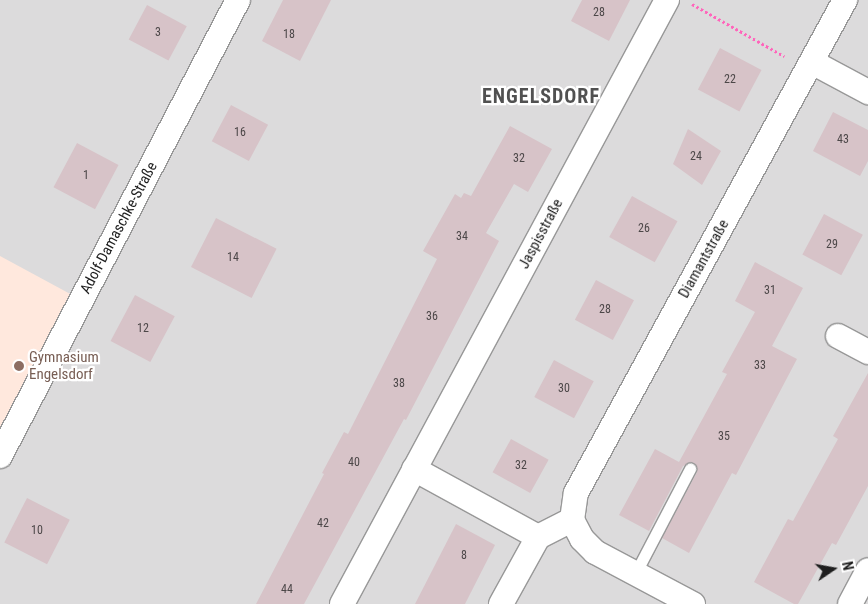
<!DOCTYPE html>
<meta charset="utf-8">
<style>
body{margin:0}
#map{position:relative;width:868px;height:604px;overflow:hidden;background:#f0e3e3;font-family:"Roboto Condensed",sans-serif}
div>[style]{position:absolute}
.residential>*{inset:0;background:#dcdbdc;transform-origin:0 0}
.education>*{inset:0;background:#ffe8dd}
.building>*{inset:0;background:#d7c3c8;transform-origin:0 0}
.path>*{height:3px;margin-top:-1.5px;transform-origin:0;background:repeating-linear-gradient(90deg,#ff65bb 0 2.5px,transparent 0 5px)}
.roads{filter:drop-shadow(1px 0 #989898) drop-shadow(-1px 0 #989898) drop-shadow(0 1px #989898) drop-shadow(0 -1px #989898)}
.lane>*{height:11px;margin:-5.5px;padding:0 5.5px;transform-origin:5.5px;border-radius:5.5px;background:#fff}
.street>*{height:24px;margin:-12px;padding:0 12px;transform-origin:12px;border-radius:12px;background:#fff}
.dots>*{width:14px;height:14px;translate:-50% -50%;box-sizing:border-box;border:2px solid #fff;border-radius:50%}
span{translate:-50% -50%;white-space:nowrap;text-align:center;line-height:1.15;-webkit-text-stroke:4.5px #fff;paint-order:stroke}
.number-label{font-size:12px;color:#4c4748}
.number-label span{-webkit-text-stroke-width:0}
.street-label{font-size:15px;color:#1e1e1e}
.education-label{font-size:15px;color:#785e54}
.left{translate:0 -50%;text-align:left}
.district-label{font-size:20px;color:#515151;font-weight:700;letter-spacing:1px}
.north{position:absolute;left:808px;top:544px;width:50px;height:50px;-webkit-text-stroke:4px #fff;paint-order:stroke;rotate:78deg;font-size:14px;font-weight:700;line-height:20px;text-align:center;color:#1e1e1e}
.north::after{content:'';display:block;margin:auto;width:18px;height:22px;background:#1e1e1e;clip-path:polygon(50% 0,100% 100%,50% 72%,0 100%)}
</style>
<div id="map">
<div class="residential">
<i style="left:0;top:0;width:868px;height:604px"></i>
</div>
<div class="education">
<i style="clip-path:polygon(0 256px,74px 296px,0 437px)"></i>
</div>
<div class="building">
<i style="clip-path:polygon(283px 0,331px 0,300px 61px,262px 41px)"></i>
<i style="clip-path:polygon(582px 0,630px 0,609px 41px,571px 21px)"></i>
<i style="left:147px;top:5px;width:45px;height:39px;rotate:28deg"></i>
<i style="left:720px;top:48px;width:47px;height:47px;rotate:28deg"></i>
<i style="left:231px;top:105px;width:42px;height:41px;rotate:28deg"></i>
<i style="clip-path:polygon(833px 112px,868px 130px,868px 161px,860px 176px,813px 151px)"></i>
<i style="clip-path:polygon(510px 126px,552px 149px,528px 192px,514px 184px,486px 233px,499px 241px,406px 420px,404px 419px,304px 604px,256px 604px,324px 474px,322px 473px,344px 432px,348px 434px,437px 259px,423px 251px,455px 194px,461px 198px,464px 193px,471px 196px)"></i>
<i style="clip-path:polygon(688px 129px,721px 151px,702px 185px,673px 164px)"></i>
<i style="left:77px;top:143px;width:47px;height:50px;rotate:28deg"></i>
<i style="left:632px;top:196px;width:52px;height:47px;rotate:29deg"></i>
<i style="left:824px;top:214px;width:44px;height:46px;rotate:28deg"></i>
<i style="left:216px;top:218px;width:68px;height:55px;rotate:27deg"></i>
<i style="clip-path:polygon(755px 262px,803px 288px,772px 346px,797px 359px,736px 475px,732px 473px,689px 553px,662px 538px,697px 472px,694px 463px,683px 466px,649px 531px,619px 515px,655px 449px,679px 462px,727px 374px,722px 372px,755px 312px,735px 301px)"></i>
<i style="left:596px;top:280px;width:43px;height:45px;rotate:28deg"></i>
<i style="left:135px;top:295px;width:45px;height:52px;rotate:28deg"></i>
<i style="left:554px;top:360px;width:45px;height:42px;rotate:28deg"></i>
<i style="clip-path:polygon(868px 373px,868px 486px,836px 545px,832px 543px,798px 604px,794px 604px,754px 582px,788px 519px,793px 521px,838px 439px,833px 436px)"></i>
<i style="left:511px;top:439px;width:43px;height:38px;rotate:29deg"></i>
<i style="left:27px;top:498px;width:48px;height:50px;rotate:27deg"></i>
<i style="clip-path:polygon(456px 524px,495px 545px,465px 604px,415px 604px)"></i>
</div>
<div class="path">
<i style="left:692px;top:4px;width:106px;rotate:29.5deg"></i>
</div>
<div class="roads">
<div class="lane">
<i style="left:635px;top:574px;width:119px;rotate:-62.4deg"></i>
</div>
<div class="street">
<i style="left:812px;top:62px;width:64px;rotate:28.2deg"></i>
<i style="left:838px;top:336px;width:34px;rotate:28deg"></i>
<i style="left:0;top:456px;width:514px;rotate:-62.44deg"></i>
<i style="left:414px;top:469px;width:141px;rotate:28.7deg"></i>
<i style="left:572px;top:520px;width:27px;rotate:-82deg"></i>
<i style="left:576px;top:493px;width:562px;rotate:-61.38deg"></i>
<i style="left:572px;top:520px;width:21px;rotate:62deg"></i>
<i style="left:582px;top:539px;width:18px;rotate:45deg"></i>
<i style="left:595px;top:552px;width:111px;rotate:28deg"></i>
<i style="left:342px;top:604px;width:686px;rotate:-61.72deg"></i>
<i style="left:501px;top:604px;width:77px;rotate:-61.1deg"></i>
<i style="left:538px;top:537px;width:38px;rotate:-27deg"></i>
<i style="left:850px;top:604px;width:38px;rotate:-62deg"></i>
</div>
</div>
<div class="dots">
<i style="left:19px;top:366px;background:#8d6e63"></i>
</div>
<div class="number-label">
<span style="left:599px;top:13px">28</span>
<span style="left:158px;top:33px">3</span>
<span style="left:289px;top:35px">18</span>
<span style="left:730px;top:80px">22</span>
<span style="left:240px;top:133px">16</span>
<span style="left:843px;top:140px">43</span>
<span style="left:696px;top:157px">24</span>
<span style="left:519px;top:159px">32</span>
<span style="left:86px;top:176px">1</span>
<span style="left:644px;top:229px">26</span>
<span style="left:462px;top:237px">34</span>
<span style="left:832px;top:245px">29</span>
<span style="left:233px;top:258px">14</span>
<span style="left:770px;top:291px">31</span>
<span style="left:605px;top:310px">28</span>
<span style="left:432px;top:317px">36</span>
<span style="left:143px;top:329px">12</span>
<span style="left:760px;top:366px">33</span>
<span style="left:399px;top:384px">38</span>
<span style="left:564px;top:389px">30</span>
<span style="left:724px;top:437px">35</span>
<span style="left:354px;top:463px">40</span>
<span style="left:521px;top:466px">32</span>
<span style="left:323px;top:524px">42</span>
<span style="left:37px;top:531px">10</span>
<span style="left:464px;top:556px">8</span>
<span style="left:287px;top:590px">44</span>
</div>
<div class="street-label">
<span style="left:119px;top:228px;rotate:-62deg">Adolf-Damaschke-Straße</span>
<span style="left:541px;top:234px;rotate:-62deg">Jaspisstraße</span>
<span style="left:704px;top:259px;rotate:-61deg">Diamantstraße</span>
</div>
<div class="education-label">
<span class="left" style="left:29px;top:366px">Gymnasium<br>Engelsdorf</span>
</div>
<div class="district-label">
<span style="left:541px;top:96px">ENGELSDORF</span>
</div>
<div class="north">N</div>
</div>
